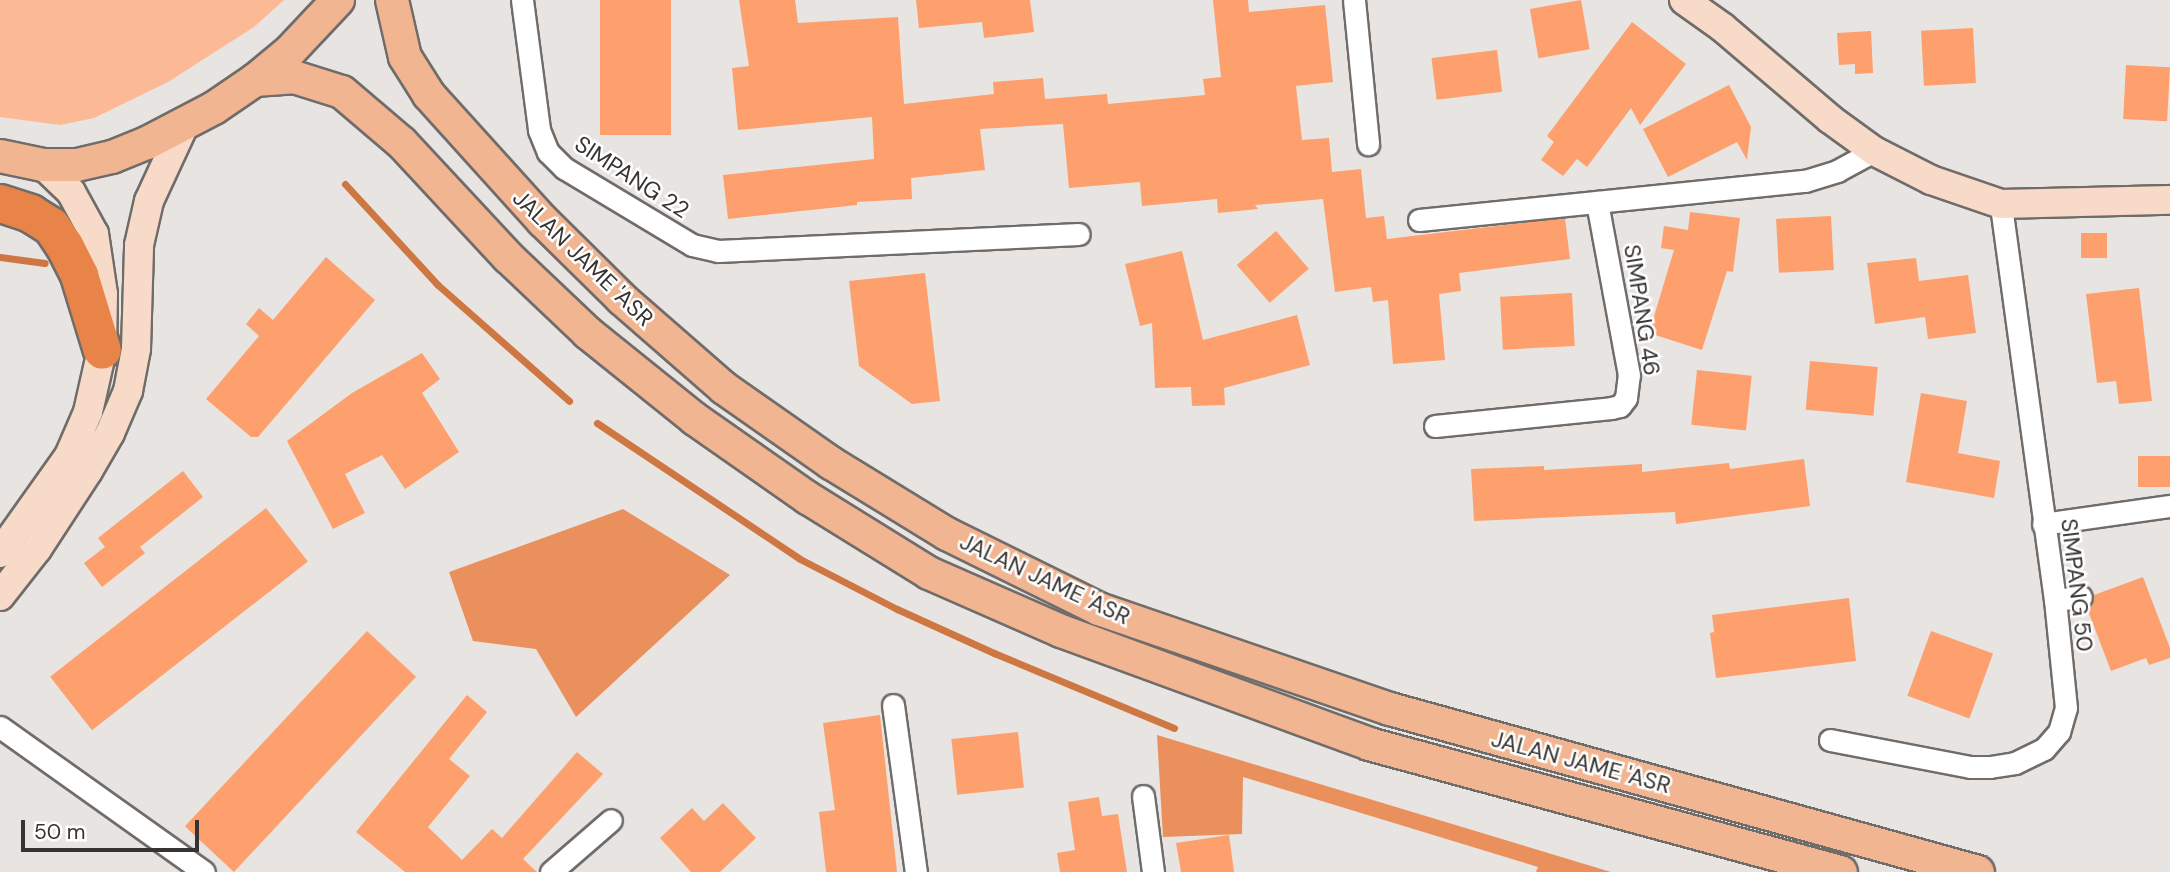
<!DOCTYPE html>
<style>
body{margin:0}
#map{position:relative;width:2170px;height:872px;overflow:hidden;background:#e8e4e1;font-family:"DM Sans",sans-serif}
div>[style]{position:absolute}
.green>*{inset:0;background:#fcb995}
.forest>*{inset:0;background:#ea905c}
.stream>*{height:7px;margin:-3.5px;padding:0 3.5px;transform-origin:3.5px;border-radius:3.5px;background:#cf7743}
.building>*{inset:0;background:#fda06d;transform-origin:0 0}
.roads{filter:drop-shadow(2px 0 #706c6a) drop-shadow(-2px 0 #706c6a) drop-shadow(0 2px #706c6a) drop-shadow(0 -2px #706c6a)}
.street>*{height:21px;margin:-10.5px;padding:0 10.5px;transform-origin:10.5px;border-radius:10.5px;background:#fff}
.secondary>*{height:28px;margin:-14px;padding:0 14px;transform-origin:14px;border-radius:14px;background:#f8dac8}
.primary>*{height:32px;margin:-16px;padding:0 16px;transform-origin:16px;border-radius:16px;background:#f2b591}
.highway>*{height:37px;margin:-18.5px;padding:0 18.5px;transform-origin:18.5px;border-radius:18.5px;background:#e98448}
span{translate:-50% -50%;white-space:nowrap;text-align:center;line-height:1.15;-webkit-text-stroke:5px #fff;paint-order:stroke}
.street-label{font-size:23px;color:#363433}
.scale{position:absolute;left:21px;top:820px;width:178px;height:32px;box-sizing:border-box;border:4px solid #363433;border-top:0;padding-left:9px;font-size:21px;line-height:24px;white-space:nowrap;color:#363433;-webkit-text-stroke:5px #fff;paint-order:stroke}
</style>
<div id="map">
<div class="green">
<i style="clip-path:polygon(0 0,284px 0,254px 27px,168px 82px,94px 118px,60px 125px,0 117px)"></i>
</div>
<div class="forest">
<i style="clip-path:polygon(623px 509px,730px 575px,576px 717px,536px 649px,473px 641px,449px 572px)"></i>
<i style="clip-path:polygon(1157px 735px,1611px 872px,1536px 872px,1538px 867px,1243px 777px,1242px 834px,1163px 837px)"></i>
</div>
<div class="stream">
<i style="left:345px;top:184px;width:137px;rotate:47.4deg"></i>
<i style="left:438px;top:285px;width:175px;rotate:41.5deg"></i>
<i style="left:0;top:257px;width:45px;rotate:7.6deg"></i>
<i style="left:597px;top:423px;width:244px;rotate:33.8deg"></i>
<i style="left:800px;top:559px;width:109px;rotate:27.3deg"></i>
<i style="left:897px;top:609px;width:107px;rotate:24.4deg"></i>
<i style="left:994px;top:653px;width:195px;rotate:22.6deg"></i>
</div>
<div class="building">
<i style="left:600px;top:0;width:71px;height:135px"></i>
<i style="clip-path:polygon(739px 0,795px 0,798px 23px,898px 17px,904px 104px,994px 94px,993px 82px,1043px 78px,1045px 99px,1107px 94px,1108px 104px,1205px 95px,1203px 79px,1221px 77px,1213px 0,1248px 0,1249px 12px,1325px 5px,1333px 82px,1296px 86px,1302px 140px,1329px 138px,1332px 172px,1361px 169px,1366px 218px,1384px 216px,1387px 239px,1565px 218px,1570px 259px,1459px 273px,1461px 291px,1439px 294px,1445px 360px,1393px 364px,1388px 300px,1373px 302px,1371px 287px,1335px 292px,1323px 199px,1255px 205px,1258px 209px,1218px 213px,1217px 199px,1142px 206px,1140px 182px,1069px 188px,1063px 124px,980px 129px,985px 170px,911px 178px,912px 199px,857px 202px,857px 205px,728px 219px,723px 175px,874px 159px,872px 117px,738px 130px,732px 68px,749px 66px)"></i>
<i style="clip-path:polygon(916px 0,1030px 0,1034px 32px,984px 38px,982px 22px,919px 28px)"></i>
<i style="left:1581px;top:0;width:50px;height:52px;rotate:80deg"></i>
<i style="clip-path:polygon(1632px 22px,1686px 64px,1640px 125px,1631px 108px,1587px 167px,1577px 159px,1563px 176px,1541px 160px,1554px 142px,1547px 136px)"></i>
<i style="left:1973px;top:28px;width:55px;height:52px;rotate:87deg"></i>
<i style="clip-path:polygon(1871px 31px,1873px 73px,1855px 74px,1855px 64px,1839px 65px,1837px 33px)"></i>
<i style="left:1497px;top:50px;width:42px;height:66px;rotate:83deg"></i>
<i style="left:2126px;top:65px;width:44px;height:54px;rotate:3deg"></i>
<i style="clip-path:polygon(1729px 85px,1751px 127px,1747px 160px,1737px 142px,1668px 177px,1643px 129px)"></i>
<i style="clip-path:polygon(1690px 212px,1740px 218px,1733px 272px,1727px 271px,1702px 350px,1649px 333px,1674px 250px,1661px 248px,1664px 226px,1688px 230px)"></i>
<i style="left:1831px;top:216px;width:54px;height:55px;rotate:87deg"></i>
<i style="left:1276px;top:231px;width:50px;height:52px;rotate:49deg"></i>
<i style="left:2081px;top:233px;width:26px;height:25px"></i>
<i style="clip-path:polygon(1182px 251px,1203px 340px,1297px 315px,1310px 365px,1224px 388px,1225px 405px,1192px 406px,1191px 387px,1155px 388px,1152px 323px,1140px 326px,1125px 264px)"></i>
<i style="clip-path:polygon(326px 257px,375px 300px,258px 437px,251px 437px,206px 399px,259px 336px,246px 324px,259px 308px,273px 320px)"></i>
<i style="clip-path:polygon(1916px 258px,1919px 281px,1968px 275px,1976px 333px,1928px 339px,1925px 317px,1875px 324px,1867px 263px)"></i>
<i style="clip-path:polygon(925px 273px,940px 401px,912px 404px,859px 366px,849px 281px)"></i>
<i style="clip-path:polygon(2139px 288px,2152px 401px,2119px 404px,2116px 381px,2097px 383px,2086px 294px)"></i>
<i style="left:1572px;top:293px;width:53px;height:72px;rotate:87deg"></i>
<i style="clip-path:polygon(422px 353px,440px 379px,422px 393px,459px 452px,405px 489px,382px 455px,345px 474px,365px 513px,333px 529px,287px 441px,352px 393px)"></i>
<i style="left:1810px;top:361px;width:68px;height:49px;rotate:5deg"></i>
<i style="left:1697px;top:370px;width:55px;height:55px;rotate:6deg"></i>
<i style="clip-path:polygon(1921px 393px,1967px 401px,1958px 453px,2000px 461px,1994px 498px,1906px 482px)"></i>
<i style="left:2170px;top:456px;width:31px;height:32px;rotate:90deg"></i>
<i style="clip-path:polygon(1804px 459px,1810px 506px,1676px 524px,1675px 512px,1474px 521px,1471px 469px,1544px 466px,1544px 470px,1642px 464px,1642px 472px,1729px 463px,1730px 469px)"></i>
<i style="clip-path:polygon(183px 471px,203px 497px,140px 547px,145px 553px,102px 587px,84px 563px,105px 547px,98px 538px)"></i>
<i style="left:266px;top:508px;width:68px;height:274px;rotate:52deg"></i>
<i style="clip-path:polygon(2143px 577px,2170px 648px,2170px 658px,2149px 665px,2146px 658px,2111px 671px,2087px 608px,2094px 595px)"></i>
<i style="clip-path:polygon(1849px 598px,1856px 661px,1716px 678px,1710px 633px,1714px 632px,1712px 615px)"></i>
<i style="left:367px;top:631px;width:67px;height:267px;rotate:43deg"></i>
<i style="left:1931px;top:631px;width:66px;height:69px;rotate:20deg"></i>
<i style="clip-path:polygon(467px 695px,487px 712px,449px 759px,470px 776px,428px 827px,462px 860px,492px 829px,502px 838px,577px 752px,603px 774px,523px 859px,537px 872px,405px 872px,356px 832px)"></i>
<i style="clip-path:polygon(880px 715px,897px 872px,826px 872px,819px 812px,835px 810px,823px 723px)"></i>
<i style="left:1018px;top:732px;width:56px;height:67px;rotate:84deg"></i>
<i style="clip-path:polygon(1099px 797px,1102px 816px,1118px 814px,1127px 872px,1060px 872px,1057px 853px,1075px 850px,1068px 802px)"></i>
<i style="clip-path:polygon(723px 803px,756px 838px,720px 872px,691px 872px,660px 838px,692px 808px,704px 821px)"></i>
<i style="clip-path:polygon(1229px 835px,1234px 872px,1181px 872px,1176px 843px)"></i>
</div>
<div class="roads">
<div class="street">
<i style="left:522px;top:0;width:131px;rotate:82.5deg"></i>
<i style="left:539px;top:130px;width:24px;rotate:68deg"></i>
<i style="left:548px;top:152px;width:23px;rotate:45deg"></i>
<i style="left:564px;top:168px;width:149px;rotate:31deg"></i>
<i style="left:692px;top:245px;width:27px;rotate:13deg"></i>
<i style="left:718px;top:251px;width:361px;rotate:-2.7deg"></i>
<i style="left:1354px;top:0;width:145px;rotate:84.4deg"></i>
<i style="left:1419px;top:220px;width:388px;rotate:-5.8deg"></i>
<i style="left:1805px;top:181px;width:34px;rotate:-17deg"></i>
<i style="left:1837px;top:171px;width:42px;rotate:-28.4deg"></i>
<i style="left:1435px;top:426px;width:177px;rotate:-5.8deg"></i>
<i style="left:1611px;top:408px;width:9px;rotate:-13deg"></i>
<i style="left:1620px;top:406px;width:10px;rotate:-53deg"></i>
<i style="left:1626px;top:398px;width:23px;rotate:-83deg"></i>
<i style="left:1629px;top:375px;width:176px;rotate:-100.5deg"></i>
<i style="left:2043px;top:524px;width:128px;rotate:-8.1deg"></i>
<i style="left:2055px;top:600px;width:26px;rotate:-7deg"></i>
<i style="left:893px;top:705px;width:169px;rotate:82.2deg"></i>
<i style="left:0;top:727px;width:250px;rotate:35.4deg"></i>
<i style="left:1830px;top:740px;width:143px;rotate:10.9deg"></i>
<i style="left:1970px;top:767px;width:20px"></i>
<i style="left:1990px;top:767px;width:25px;rotate:-9deg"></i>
<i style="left:2015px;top:763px;width:32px;rotate:-26deg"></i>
<i style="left:2044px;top:749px;width:23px;rotate:-49deg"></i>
<i style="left:2059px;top:732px;width:25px;rotate:-74deg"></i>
<i style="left:2066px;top:708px;width:109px;rotate:-95.8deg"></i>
<i style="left:2055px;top:600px;width:400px;rotate:-97.8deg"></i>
<i style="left:1143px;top:796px;width:77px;rotate:82.5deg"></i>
<i style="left:551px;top:872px;width:79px;rotate:-40.9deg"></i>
</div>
<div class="secondary">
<i style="left:1684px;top:0;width:47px;rotate:35.4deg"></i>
<i style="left:1722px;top:27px;width:142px;rotate:40.4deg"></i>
<i style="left:1830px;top:119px;width:54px;rotate:36deg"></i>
<i style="left:1874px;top:151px;width:64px;rotate:27deg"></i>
<i style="left:1931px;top:180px;width:74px;rotate:18.9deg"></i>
<i style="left:2001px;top:204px;width:169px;rotate:-1.4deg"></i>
<i style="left:0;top:553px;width:119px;rotate:-54.6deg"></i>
<i style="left:69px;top:456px;width:48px;rotate:-66.6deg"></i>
<i style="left:88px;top:412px;width:64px;rotate:-77.3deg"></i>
<i style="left:102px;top:350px;width:56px;rotate:-89deg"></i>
<i style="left:103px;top:294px;width:61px;rotate:-98.5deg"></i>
<i style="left:94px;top:234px;width:48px;rotate:-118.7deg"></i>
<i style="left:71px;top:192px;width:39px;rotate:-136deg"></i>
<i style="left:0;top:596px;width:60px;rotate:-51.8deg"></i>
<i style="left:37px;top:549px;width:93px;rotate:-56.8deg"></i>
<i style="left:88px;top:471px;width:44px;rotate:-59.9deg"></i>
<i style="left:110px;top:433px;width:46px;rotate:-66.8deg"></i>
<i style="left:128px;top:391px;width:43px;rotate:-79.2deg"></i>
<i style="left:136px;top:349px;width:104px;rotate:-88.3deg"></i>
<i style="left:139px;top:245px;width:45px;rotate:-77.2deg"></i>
<i style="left:149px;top:201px;width:86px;rotate:-65.2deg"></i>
</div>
<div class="primary">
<i style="left:392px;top:0;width:58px;rotate:77.2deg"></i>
<i style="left:405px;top:57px;width:45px;rotate:57.7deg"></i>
<i style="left:429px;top:95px;width:170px;rotate:47.9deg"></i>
<i style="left:543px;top:221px;width:111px;rotate:44.6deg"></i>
<i style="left:622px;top:299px;width:135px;rotate:41.1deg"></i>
<i style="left:724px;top:388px;width:131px;rotate:35deg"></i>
<i style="left:831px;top:463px;width:136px;rotate:31.5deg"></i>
<i style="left:947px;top:534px;width:169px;rotate:26.3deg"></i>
<i style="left:1099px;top:609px;width:308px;rotate:19deg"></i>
<i style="left:1390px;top:709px;width:610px;rotate:15.49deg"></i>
<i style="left:255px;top:80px;width:39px;rotate:-4deg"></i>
<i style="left:294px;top:77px;width:50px;rotate:17.4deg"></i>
<i style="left:342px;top:92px;width:79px;rotate:40.4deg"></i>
<i style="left:402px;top:143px;width:156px;rotate:47.1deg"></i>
<i style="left:508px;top:257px;width:110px;rotate:43.5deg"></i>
<i style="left:588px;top:333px;width:137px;rotate:38.8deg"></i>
<i style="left:695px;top:419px;width:138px;rotate:35deg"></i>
<i style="left:808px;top:498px;width:142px;rotate:31.8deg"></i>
<i style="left:929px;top:573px;width:144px;rotate:23.7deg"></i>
<i style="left:1061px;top:631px;width:328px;rotate:20.1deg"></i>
<i style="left:1369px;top:744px;width:489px;rotate:15.2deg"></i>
<i style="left:0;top:156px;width:44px;rotate:11.8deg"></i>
<i style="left:43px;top:165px;width:34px"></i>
<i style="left:77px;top:165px;width:36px;rotate:-13deg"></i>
<i style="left:112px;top:157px;width:38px;rotate:-22deg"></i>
<i style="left:147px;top:143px;width:76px;rotate:-27.6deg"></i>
<i style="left:214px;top:108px;width:50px;rotate:-34.3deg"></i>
<i style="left:255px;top:80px;width:45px;rotate:-39.6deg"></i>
<i style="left:290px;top:51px;width:70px;rotate:-46.7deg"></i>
</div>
<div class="highway">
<i style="left:0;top:203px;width:32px;rotate:18deg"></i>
<i style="left:30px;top:213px;width:25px;rotate:32deg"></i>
<i style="left:51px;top:226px;width:23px;rotate:56deg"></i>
<i style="left:64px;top:245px;width:34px;rotate:63deg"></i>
<i style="left:79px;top:275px;width:78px;rotate:73deg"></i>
</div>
</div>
<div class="street-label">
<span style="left:632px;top:177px;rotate:33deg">SIMPANG 22</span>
<span style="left:583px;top:258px;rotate:44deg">JALAN JAME 'ASR</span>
<span style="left:1642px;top:310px;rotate:81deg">SIMPANG 46</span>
<span style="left:1045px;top:579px;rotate:25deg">JALAN JAME 'ASR</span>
<span style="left:2077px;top:585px;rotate:83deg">SIMPANG 50</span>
<span style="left:1581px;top:762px;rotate:15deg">JALAN JAME 'ASR</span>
</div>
<div class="scale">50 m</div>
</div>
